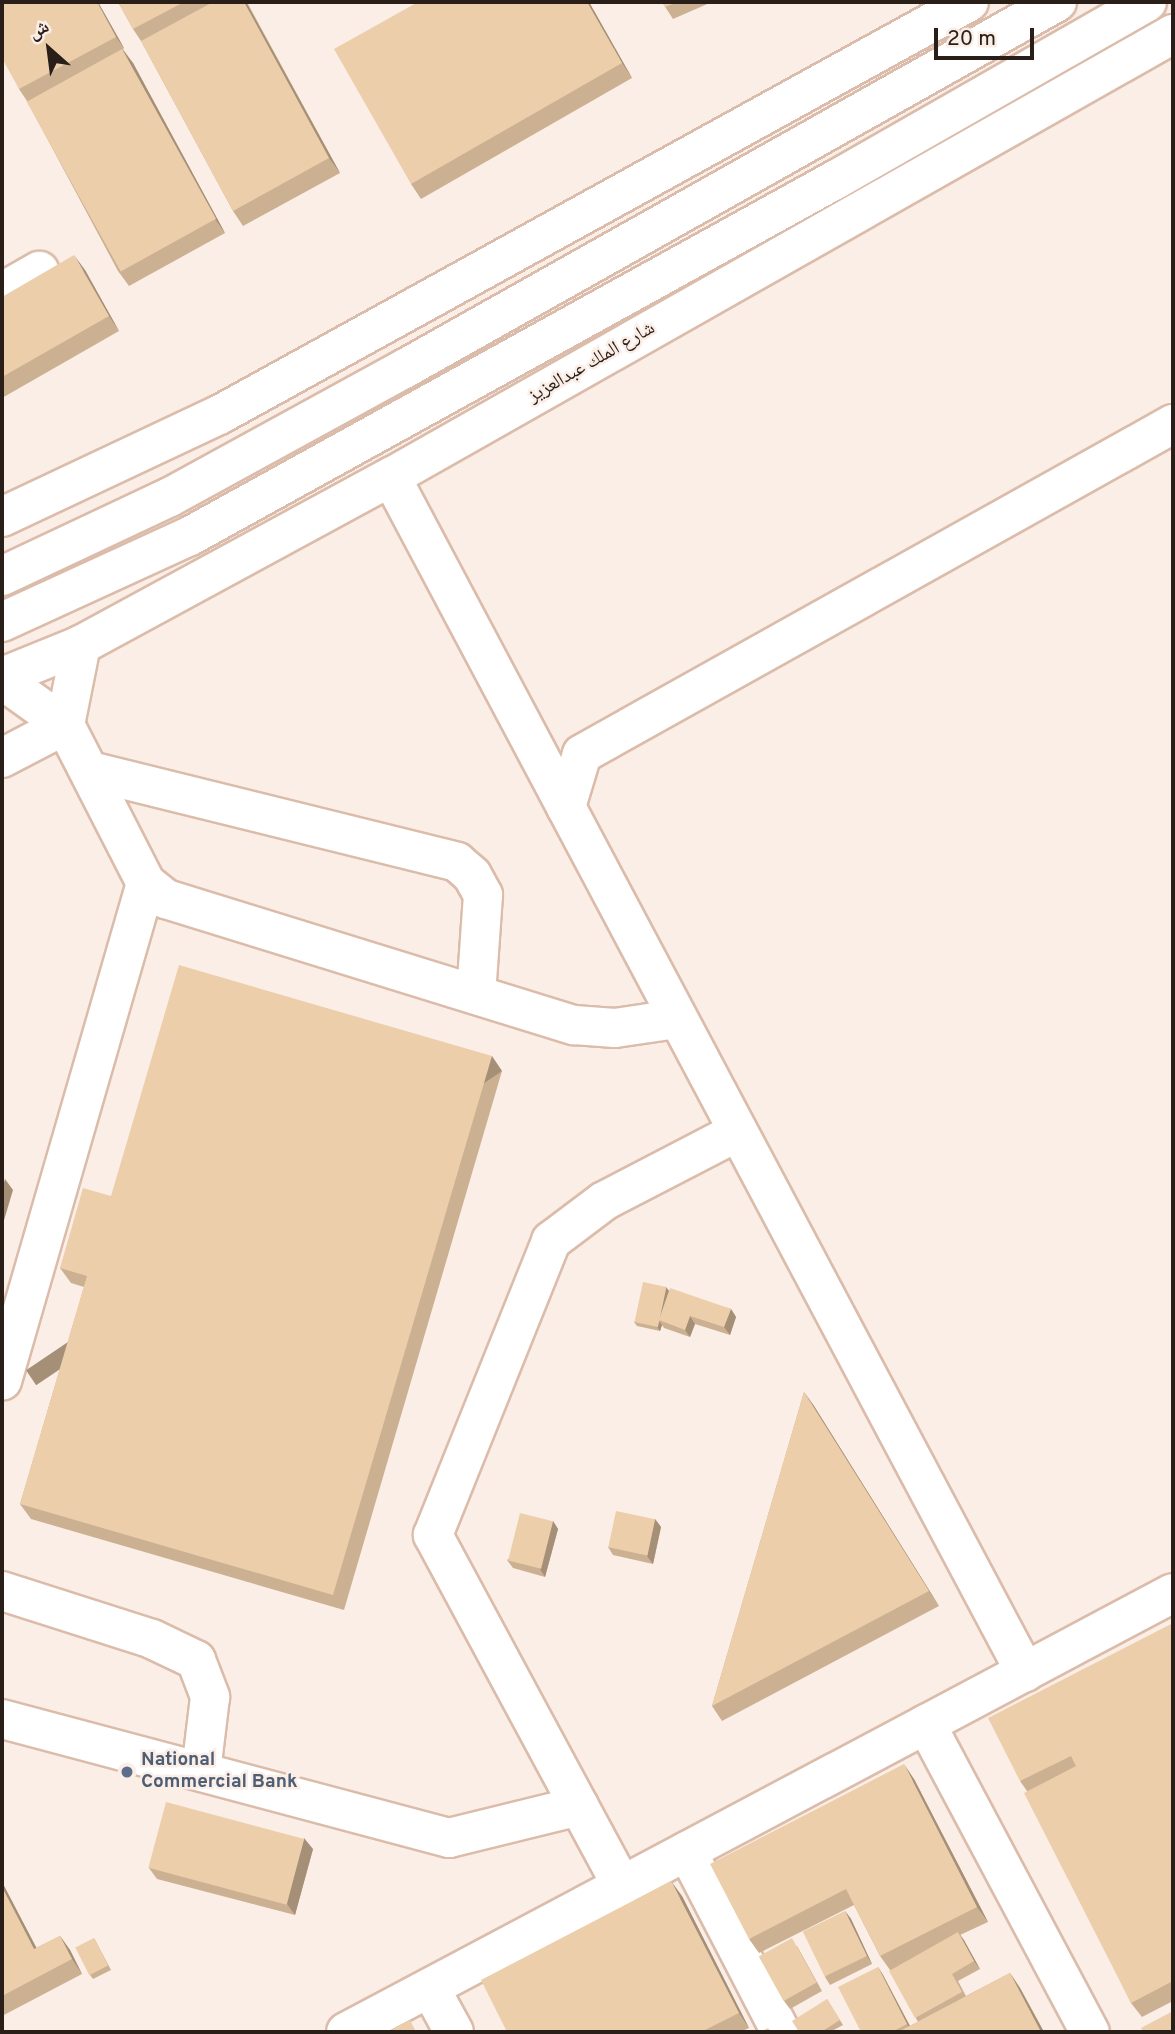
<!DOCTYPE html>
<meta charset="utf-8">
<style>
body{margin:0}
#map{position:relative;width:1175px;height:2034px;overflow:hidden;background:#fbeee7;font-family:Overpass,"Noto Naskh Arabic",sans-serif}
div>[style]{position:absolute}
.roads{filter:drop-shadow(2px 0 #dbbcaa) drop-shadow(-2px 0 #dbbcaa) drop-shadow(0 2px #dbbcaa) drop-shadow(0 -2px #dbbcaa)}
.minor>*{height:38px;margin:-19px;padding:0 19px;transform-origin:19px;border-radius:19px;background:#fff}
.wall>*{inset:0;background:#cbb192}
.shaded-wall>*{inset:0;background:#a59077;transform-origin:0 0}
.building>*{inset:0;background:#ecceaa;transform-origin:0 0}
.dots>*{width:19px;height:19px;translate:-50% -50%;box-sizing:border-box;border:4px solid #fbeee7;border-radius:50%}
span{translate:-50% -50%;white-space:nowrap;text-align:center;line-height:1.15;-webkit-text-stroke:5px #fbeee7;paint-order:stroke}
.street-label{font-size:19px;color:#2a1e18}
.service-label{font-size:19px;color:#4e5e75;font-weight:700}
.left{translate:0 -50%;text-align:left}
.frame{position:absolute;inset:0;border:4px solid #2a1e18;pointer-events:none}
.north{position:absolute;left:14px;top:14px;width:70px;height:70px;-webkit-text-stroke:5px #fbeee7;paint-order:stroke;rotate:332deg;font-size:19px;font-weight:700;line-height:28px;text-align:center;color:#2a1e18}
.north::after{content:'';display:block;margin:auto;width:24px;height:32px;background:#2a1e18;clip-path:polygon(50% 0,100% 100%,50% 72%,0 100%)}
.scale{position:absolute;left:934px;top:28px;width:100px;height:32px;box-sizing:border-box;border:4px solid #2a1e18;border-top:0;padding-left:9px;font-size:21px;line-height:24px;white-space:nowrap;color:#2a1e18;-webkit-text-stroke:5px #fbeee7;paint-order:stroke}
</style>
<div id="map">
<div class="roads">
<div class="minor">
<i style="left:2px;top:292px;width:43px;rotate:-29.6deg"></i>
<i style="left:391px;top:477px;width:1353px;rotate:62.05deg"></i>
<i style="left:2px;top:517px;width:240px;rotate:-25.2deg"></i>
<i style="left:219px;top:415px;width:856px;rotate:-28.84deg"></i>
<i style="left:2px;top:576px;width:186px;rotate:-25.2deg"></i>
<i style="left:170px;top:497px;width:267px;rotate:-28.7deg"></i>
<i style="left:404px;top:369px;width:749px;rotate:-29.34deg"></i>
<i style="left:2px;top:622px;width:207px;rotate:-24.6deg"></i>
<i style="left:190px;top:536px;width:737px;rotate:-28.9deg"></i>
<i style="left:835px;top:180px;width:359px;rotate:-29.7deg"></i>
<i style="left:2px;top:677px;width:85px;rotate:-22.1deg"></i>
<i style="left:81px;top:645px;width:353px;rotate:-28.5deg"></i>
<i style="left:391px;top:477px;width:899px;rotate:-29.53deg"></i>
<i style="left:2px;top:680px;width:77px;rotate:35.5deg"></i>
<i style="left:65px;top:725px;width:178px;rotate:62.9deg"></i>
<i style="left:146px;top:883px;width:518px;rotate:106.13deg"></i>
<i style="left:65px;top:725px;width:82px;rotate:-78.7deg"></i>
<i style="left:2px;top:758px;width:71px;rotate:-27.6deg"></i>
<i style="left:90px;top:771px;width:378px;rotate:13.9deg"></i>
<i style="left:457px;top:862px;width:20px;rotate:41deg"></i>
<i style="left:472px;top:875px;width:23px;rotate:61deg"></i>
<i style="left:483px;top:895px;width:100px;rotate:94deg"></i>
<i style="left:566px;top:807px;width:55px;rotate:-73.2deg"></i>
<i style="left:582px;top:754px;width:677px;rotate:-29.18deg"></i>
<i style="left:146px;top:883px;width:26px;rotate:39deg"></i>
<i style="left:166px;top:899px;width:427px;rotate:17.2deg"></i>
<i style="left:574px;top:1025px;width:41px;rotate:4.2deg"></i>
<i style="left:615px;top:1028px;width:63px;rotate:-8.3deg"></i>
<i style="left:2px;top:1591px;width:157px;rotate:17.7deg"></i>
<i style="left:152px;top:1639px;width:49px;rotate:25.5deg"></i>
<i style="left:196px;top:1660px;width:40px;rotate:69deg"></i>
<i style="left:210px;top:1697px;width:75px;rotate:96.9deg"></i>
<i style="left:2px;top:1719px;width:463px;rotate:14.9deg"></i>
<i style="left:449px;top:1838px;width:134px;rotate:-13.8deg"></i>
<i style="left:926px;top:1724px;width:349px;rotate:62deg"></i>
<i style="left:687px;top:1851px;width:204px;rotate:62.6deg"></i>
<i style="left:622px;top:1886px;width:399px;rotate:-118.3deg"></i>
<i style="left:433px;top:1535px;width:317px;rotate:-68.1deg"></i>
<i style="left:551px;top:1241px;width:66px;rotate:-37deg"></i>
<i style="left:604px;top:1201px;width:150px;rotate:-27.4deg"></i>
<i style="left:430px;top:1988px;width:50px;rotate:61.4deg"></i>
<i style="left:346px;top:2032px;width:936px;rotate:-27.96deg"></i>
</div>
</div>
<div class="wall">
<i style="clip-path:polygon(2px 2px,98px 2px,124px 48px,123px 49px,133px 63px,225px 233px,129px 286px,118px 271px,27px 101px,19px 89px)"></i>
<i style="clip-path:polygon(118px 2px,213px 2px,248px 4px,340px 173px,243px 226px,233px 211px,141px 41px,133px 29px)"></i>
<i style="clip-path:polygon(418px 2px,589px 2px,632px 78px,421px 199px,411px 184px)"></i>
<i style="clip-path:polygon(662px 2px,712px 2px,673px 19px)"></i>
<i style="clip-path:polygon(85px 270px,119px 331px,2px 398px,2px 297px)"></i>
<i style="clip-path:polygon(502px 1071px,344px 1610px,31px 1519px,20px 1504px,84px 1287px,71px 1283px,60px 1268px,111px 1196px)"></i>
<i style="clip-path:polygon(666px 1287px,669px 1291px,731px 1309px,736px 1317px,730px 1335px,695px 1324px,690px 1337px,664px 1328px,662px 1325px,660px 1331px,637px 1326px,634px 1322px)"></i>
<i style="clip-path:polygon(804px 1392px,814px 1406px,939px 1606px,722px 1721px,712px 1706px)"></i>
<i style="clip-path:polygon(655px 1519px,661px 1527px,653px 1564px,613px 1555px,608px 1547px)"></i>
<i style="clip-path:polygon(553px 1521px,558px 1529px,545px 1577px,513px 1568px,507px 1560px)"></i>
<i style="clip-path:polygon(1173px 1623px,1173px 2001px,1142px 2017px,1131px 2003px,1027px 1791px,1020px 1781px)"></i>
<i style="clip-path:polygon(914px 1779px,988px 1922px,960px 1935px,980px 1969px,958px 1981px,966px 1996px,1010px 1973px,1020px 1988px,1044px 2032px,861px 2032px,878px 1967px,883px 1975px,910px 2026px,918px 2022px,890px 1970px,880px 1956px,854px 1905px,759px 1953px,749px 1939px)"></i>
<i style="clip-path:polygon(313px 1849px,295px 1915px,157px 1879px,149px 1868px)"></i>
<i style="clip-path:polygon(2px 1882px,36px 1948px,60px 1936px,70px 1950px,82px 1974px,2px 2016px)"></i>
<i style="clip-path:polygon(682px 1896px,749px 2028px,740px 2032px,507px 2032px)"></i>
<i style="clip-path:polygon(845px 1911px,851px 1919px,872px 1964px,830px 1985px,825px 1977px)"></i>
<i style="clip-path:polygon(94px 1938px,111px 1970px,93px 1979px,90px 1975px)"></i>
<i style="clip-path:polygon(797px 1946px,822px 1991px,790px 2009px,784px 2001px)"></i>
<i style="clip-path:polygon(827px 1999px,843px 2025px,830px 2032px,799px 2032px)"></i>
</div>
<div class="shaded-wall">
<i style="clip-path:polygon(97px 2px,98px 2px,124px 48px,116px 37px)"></i>
<i style="clip-path:polygon(244px 2px,246px 2px,340px 173px,329px 158px)"></i>
<i style="clip-path:polygon(587px 2px,589px 2px,632px 78px,622px 63px)"></i>
<i style="clip-path:polygon(122px 49px,133px 63px,225px 233px,215px 219px)"></i>
<i style="clip-path:polygon(74px 255px,85px 270px,119px 331px,109px 316px)"></i>
<i style="left:492px;top:1056px;width:18px;height:562px;rotate:56deg"></i>
<i style="clip-path:polygon(5px 1179px,13px 1190px,2px 1227px,2px 1189px)"></i>
<i style="clip-path:polygon(666px 1287px,669px 1291px,659px 1320px)"></i>
<i style="clip-path:polygon(731px 1309px,736px 1317px,730px 1335px,724px 1327px)"></i>
<i style="clip-path:polygon(690px 1316px,695px 1324px,690px 1337px,685px 1330px)"></i>
<i style="clip-path:polygon(659px 1321px,662px 1325px,660px 1331px,657px 1327px)"></i>
<i style="clip-path:polygon(804px 1392px,814px 1406px,939px 1606px,929px 1591px)"></i>
<i style="clip-path:polygon(655px 1519px,661px 1527px,653px 1564px,647px 1556px)"></i>
<i style="clip-path:polygon(553px 1521px,558px 1529px,545px 1577px,540px 1569px)"></i>
<i style="clip-path:polygon(904px 1764px,914px 1779px,988px 1922px,977px 1907px)"></i>
<i style="clip-path:polygon(304px 1838px,313px 1849px,295px 1915px,287px 1904px)"></i>
<i style="clip-path:polygon(671px 1881px,682px 1896px,749px 2028px,739px 2013px)"></i>
<i style="clip-path:polygon(2px 1882px,45px 1964px,34px 1949px,2px 1887px)"></i>
<i style="clip-path:polygon(845px 1911px,851px 1919px,872px 1964px,867px 1956px)"></i>
<i style="clip-path:polygon(958px 1932px,964px 1940px,980px 1969px,974px 1961px)"></i>
<i style="clip-path:polygon(60px 1936px,70px 1950px,82px 1974px,72px 1959px)"></i>
<i style="clip-path:polygon(878px 1967px,883px 1975px,913px 2032px,907px 2024px)"></i>
<i style="clip-path:polygon(1010px 1973px,1020px 1988px,1044px 2032px,1041px 2032px)"></i>
</div>
<div class="building">
<i style="clip-path:polygon(2px 2px,97px 2px,116px 37px,19px 89px,2px 58px)"></i>
<i style="clip-path:polygon(118px 2px,184px 2px,133px 29px)"></i>
<i style="clip-path:polygon(213px 2px,244px 2px,329px 158px,233px 211px,141px 41px)"></i>
<i style="clip-path:polygon(418px 2px,587px 2px,622px 63px,411px 184px,334px 49px)"></i>
<i style="clip-path:polygon(662px 2px,678px 2px,665px 7px)"></i>
<i style="left:122px;top:49px;width:194px;height:109px;rotate:61deg"></i>
<i style="clip-path:polygon(74px 255px,109px 316px,2px 377px,2px 297px)"></i>
<i style="clip-path:polygon(179px 965px,492px 1056px,333px 1595px,20px 1504px,87px 1276px,60px 1268px,83px 1188px,111px 1196px)"></i>
<i style="clip-path:polygon(2px 1178px,5px 1179px,2px 1189px)"></i>
<i style="left:643px;top:1282px;width:24px;height:41px;rotate:12deg"></i>
<i style="clip-path:polygon(670px 1288px,731px 1309px,724px 1327px,690px 1316px,685px 1330px,659px 1320px)"></i>
<i style="clip-path:polygon(804px 1392px,929px 1591px,712px 1706px)"></i>
<i style="left:616px;top:1511px;width:40px;height:37px;rotate:12deg"></i>
<i style="left:520px;top:1513px;width:34px;height:49px;rotate:14deg"></i>
<i style="clip-path:polygon(1173px 1623px,1173px 1981px,1131px 2003px,1024px 1793px,1076px 1766px,1071px 1756px,1020px 1781px,988px 1718px)"></i>
<i style="clip-path:polygon(904px 1764px,977px 1907px,880px 1956px,846px 1889px,749px 1939px,710px 1864px)"></i>
<i style="left:166px;top:1802px;width:143px;height:68px;rotate:15deg"></i>
<i style="clip-path:polygon(671px 1881px,739px 2013px,701px 2032px,507px 2032px,481px 1980px)"></i>
<i style="clip-path:polygon(2px 1887px,34px 1949px,60px 1936px,72px 1959px,2px 1996px)"></i>
<i style="left:845px;top:1911px;width:50px;height:47px;rotate:64deg"></i>
<i style="clip-path:polygon(958px 1932px,974px 1961px,952px 1974px,962px 1992px,915px 2018px,889px 1971px)"></i>
<i style="left:94px;top:1938px;width:31px;height:21px;rotate:63deg"></i>
<i style="left:792px;top:1938px;width:51px;height:38px;rotate:61deg"></i>
<i style="clip-path:polygon(878px 1967px,907px 2024px,892px 2032px,861px 2032px,838px 1987px)"></i>
<i style="clip-path:polygon(1010px 1973px,1041px 2032px,898px 2032px)"></i>
<i style="clip-path:polygon(827px 1999px,840px 2020px,821px 2032px,799px 2032px,792px 2021px)"></i>
<i style="clip-path:polygon(1173px 2011px,1173px 2032px,1143px 2032px,1141px 2028px)"></i>
<i style="clip-path:polygon(410px 2020px,416px 2032px,388px 2032px)"></i>
<i style="clip-path:polygon(768px 2028px,771px 2032px,760px 2032px)"></i>
</div>
<div class="dots">
<i style="left:127px;top:1772px;background:#5c6f8a"></i>
</div>
<div class="street-label">
<span style="left:592px;top:363px;rotate:-30deg">شارع الملك عبدالعزيز</span>
</div>
<div class="service-label">
<span class="left" style="left:141px;top:1772px">National<br>Commercial Bank</span>
</div>
<div class="frame"></div>
<div class="north">ش</div>
<div class="scale">20 m</div>
</div>
